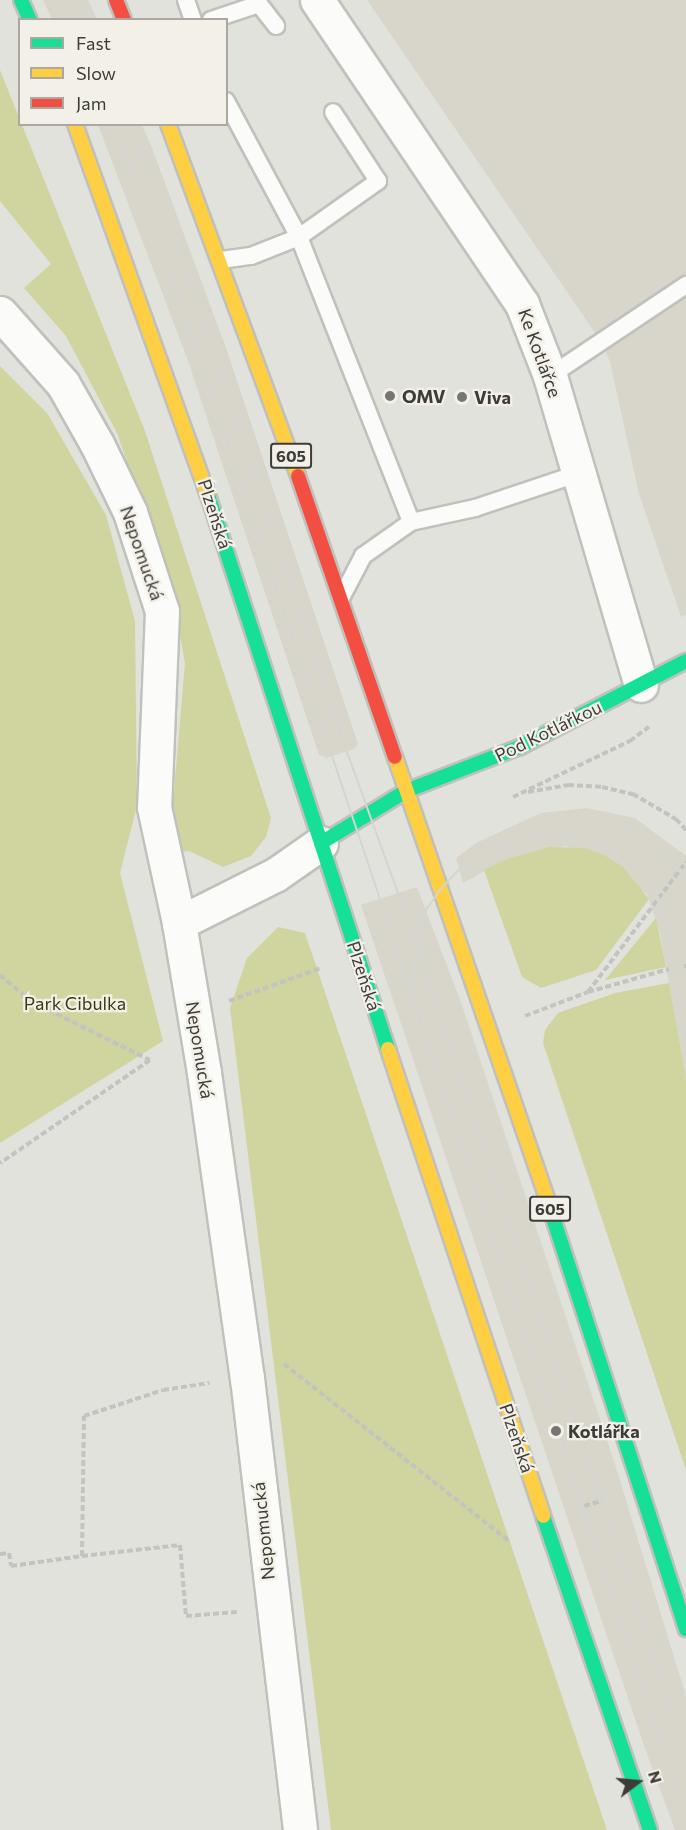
<!DOCTYPE html>
<meta charset="utf-8">
<style>
body{margin:0}
#map{position:relative;width:686px;height:1830px;overflow:hidden;background:#e2e2dd;font-family:Commissioner,sans-serif}
div>[style]{position:absolute}
.built>*{inset:0;background:#d8d6cb}
.green>*{inset:0;background:#d0d49f}
.path>*{height:4px;margin-top:-2px;transform-origin:0;background:repeating-linear-gradient(90deg,#c3c3c0 0 6px,transparent 0 9px)}
.roads{filter:drop-shadow(2px 0 #c0c0bc) drop-shadow(-2px 0 #c0c0bc) drop-shadow(0 2px #c0c0bc) drop-shadow(0 -2px #c0c0bc)}
.lane>*{height:16px;margin:-8px;padding:0 8px;transform-origin:8px;border-radius:8px;background:#fbfbfa}
.street>*{height:33px;margin:-16.5px;padding:0 16.5px;transform-origin:16.5px;border-radius:16.5px;background:#fbfbfa}
.fast>*{height:14px;margin:-7px;padding:0 7px;transform-origin:7px;border-radius:7px;background:#16e098}
.slow>*{height:14px;margin:-7px;padding:0 7px;transform-origin:7px;border-radius:7px;background:#ffcf43}
.jam>*{height:14px;margin:-7px;padding:0 7px;transform-origin:7px;border-radius:7px;background:#f24e42}
.tram>*{height:1.5px;margin:-0.75px;padding:0 0.75px;transform-origin:0.75px;border-radius:0.75px;background:#d4d4d2}
.dots>*{width:16px;height:16px;translate:-50% -50%;box-sizing:border-box;border:3px solid #f2f0e7;border-radius:50%}
span{translate:-50% -50%;white-space:nowrap;text-align:center;line-height:1.15;-webkit-text-stroke:4.5px #f2f0e7;paint-order:stroke}
.shield-label span{padding:2px 4px;background:#f2f0e7;border:2px solid;border-radius:4px;-webkit-text-stroke-width:0}
.shield-label{font-size:16px;color:#3d3c38;font-weight:700}
.street-label{font-size:18px;color:#3d3c38}
.poi-label{font-size:18px;color:#3d3c38;font-weight:700}
.left{translate:0 -50%;text-align:left}
.park-label{font-size:18px;color:#373912}
.legend{position:absolute;left:18px;top:18px;width:210px;height:108px;box-sizing:border-box;background:#f2f0e7;border:2px solid #aaa8a1;margin:0;padding:8px 10px;list-style:none;font-size:18px;color:#3d3c38}
.legend li{display:flex;align-items:center;gap:12px;height:30px}
.legend b{width:30px;border:2px solid #aaa8a1}
.north{position:absolute;left:608px;top:1752px;width:60px;height:60px;-webkit-text-stroke:4px #f2f0e7;paint-order:stroke;rotate:74deg;font-size:16px;font-weight:700;line-height:24px;text-align:center;color:#3d3c38}
.north::after{content:'';display:block;margin:auto;width:21px;height:27px;background:#3d3c38;clip-path:polygon(50% 0,100% 100%,50% 72%,0 100%)}
</style>
<div id="map">
<div class="built">
<i style="clip-path:polygon(43px 0,88px 0,97px 19px,52px 19px)"></i>
<i style="clip-path:polygon(367px 0,686px 0,686px 615px,681px 617px,639px 494px,610px 362px,602px 343px)"></i>
<i style="clip-path:polygon(98px 125px,142px 125px,152px 148px,225px 345px,358px 744px,354px 749px,327px 758px,319px 755px,187px 358px)"></i>
<i style="clip-path:polygon(587px 808px,635px 818px,686px 856px,686px 1078px,660px 933px,647px 894px,566px 846px,506px 859px,463px 883px,456px 858px,476px 843px,541px 813px)"></i>
<i style="clip-path:polygon(417px 887px,462px 1005px,614px 1461px,686px 1696px,686px 1830px,675px 1830px,643px 1743px,361px 905px)"></i>
</div>
<div class="green">
<i style="clip-path:polygon(0 70px,145px 431px,271px 818px,266px 837px,251px 856px,223px 867px,189px 851px,181px 852px,173px 803px,185px 663px,171px 588px,117px 433px,66px 336px,24px 288px,51px 264px,0 201px)"></i>
<i style="clip-path:polygon(0 366px,47px 413px,106px 515px,135px 621px,137px 806px,120px 873px,163px 1041px,0 1143px)"></i>
<i style="clip-path:polygon(549px 847px,584px 848px,604px 855px,623px 867px,649px 899px,596px 970px,541px 988px,522px 977px,484px 870px,506px 859px)"></i>
<i style="clip-path:polygon(656px 918px,666px 967px,605px 980px)"></i>
<i style="clip-path:polygon(278px 927px,305px 933px,607px 1830px,331px 1830px,230px 1008px,247px 958px)"></i>
<i style="clip-path:polygon(669px 983px,686px 1078px,686px 1470px,543px 1043px,545px 1030px,558px 1013px,615px 993px)"></i>
</div>
<div class="path">
<i style="left:528px;top:792px;width:41px;rotate:-9.9deg"></i>
<i style="left:568px;top:785px;width:34px;rotate:3deg"></i>
<i style="left:602px;top:787px;width:32px;rotate:13deg"></i>
<i style="left:633px;top:794px;width:50px;rotate:30.2deg"></i>
<i style="left:676px;top:819px;width:15px;rotate:48deg"></i>
<i style="left:513px;top:797px;width:130px;rotate:-25.6deg"></i>
<i style="left:630px;top:741px;width:26px;rotate:-37deg"></i>
<i style="left:684px;top:966px;width:2px"></i>
<i style="left:0;top:975px;width:42px;rotate:40.2deg"></i>
<i style="left:32px;top:1002px;width:131px;rotate:26.2deg"></i>
<i style="left:150px;top:1060px;width:182px;rotate:145.5deg"></i>
<i style="left:588px;top:992px;width:163px;rotate:-53deg"></i>
<i style="left:229px;top:1001px;width:98px;rotate:-19.7deg"></i>
<i style="left:525px;top:1016px;width:67px;rotate:-20.9deg"></i>
<i style="left:588px;top:992px;width:84px;rotate:-15.9deg"></i>
<i style="left:284px;top:1364px;width:286px;rotate:38.2deg"></i>
<i style="left:584px;top:1506px;width:18px;rotate:-16deg"></i>
<i style="left:0;top:1554px;width:9px;rotate:-6deg"></i>
<i style="left:9px;top:1553px;width:13px;rotate:81deg"></i>
<i style="left:11px;top:1566px;width:72px;rotate:-8deg"></i>
<i style="left:82px;top:1556px;width:140px;rotate:-89.2deg"></i>
<i style="left:84px;top:1416px;width:83px;rotate:-18.2deg"></i>
<i style="left:163px;top:1390px;width:47px;rotate:-8.7deg"></i>
<i style="left:82px;top:1556px;width:99px;rotate:-6.4deg"></i>
<i style="left:180px;top:1545px;width:71px;rotate:85.2deg"></i>
<i style="left:186px;top:1616px;width:51px;rotate:-4.5deg"></i>
</div>
<div class="roads">
<div class="lane">
<i style="left:186px;top:0;width:21px;rotate:71deg"></i>
<i style="left:211px;top:20px;width:51px;rotate:-18.4deg"></i>
<i style="left:259px;top:4px;width:28px;rotate:52deg"></i>
<i style="left:226px;top:101px;width:154px;rotate:61.8deg"></i>
<i style="left:299px;top:237px;width:306px;rotate:68.5deg"></i>
<i style="left:411px;top:522px;width:59px;rotate:144.7deg"></i>
<i style="left:363px;top:556px;width:47px;rotate:117.6deg"></i>
<i style="left:221px;top:260px;width:30px;rotate:-8deg"></i>
<i style="left:251px;top:256px;width:52px;rotate:-21.6deg"></i>
<i style="left:299px;top:237px;width:97px;rotate:-35.3deg"></i>
<i style="left:378px;top:181px;width:82px;rotate:-123.1deg"></i>
<i style="left:550px;top:376px;width:164px;rotate:-33.8deg"></i>
<i style="left:411px;top:522px;width:66px;rotate:-12.3deg"></i>
<i style="left:475px;top:508px;width:111px;rotate:-18.4deg"></i>
</div>
<div class="street">
<i style="left:317px;top:0;width:367px;rotate:56deg"></i>
<i style="left:522px;top:304px;width:77px;rotate:68.7deg"></i>
<i style="left:550px;top:376px;width:322px;rotate:73.6deg"></i>
<i style="left:0;top:313px;width:95px;rotate:48.4deg"></i>
<i style="left:63px;top:384px;width:69px;rotate:60.5deg"></i>
<i style="left:97px;top:444px;width:76px;rotate:64.1deg"></i>
<i style="left:130px;top:512px;width:104px;rotate:72.1deg"></i>
<i style="left:162px;top:611px;width:196px;rotate:92.3deg"></i>
<i style="left:154px;top:807px;width:119px;rotate:77.8deg"></i>
<i style="left:179px;top:923px;width:152px;rotate:80.5deg"></i>
<i style="left:204px;top:1073px;width:308px;rotate:82deg"></i>
<i style="left:247px;top:1378px;width:455px;rotate:83.3deg"></i>
<i style="left:179px;top:923px;width:107px;rotate:-26.6deg"></i>
<i style="left:275px;top:875px;width:56px;rotate:-34.8deg"></i>
</div>
<div class="fast">
<i style="left:21px;top:0;width:22px;rotate:66deg"></i>
<i style="left:208px;top:495px;width:583px;rotate:72deg"></i>
<i style="left:321px;top:843px;width:100px;rotate:-31.5deg"></i>
<i style="left:406px;top:791px;width:122px;rotate:-21.1deg"></i>
<i style="left:520px;top:747px;width:187px;rotate:-27.4deg"></i>
<i style="left:548px;top:1202px;width:449px;rotate:72.1deg"></i>
<i style="left:543px;top:1516px;width:332px;rotate:71.2deg"></i>
</div>
<div class="slow">
<i style="left:75px;top:124px;width:394px;rotate:70.3deg"></i>
<i style="left:168px;top:124px;width:375px;rotate:69.7deg"></i>
<i style="left:395px;top:757px;width:471px;rotate:71deg"></i>
<i style="left:388px;top:1049px;width:492px;rotate:71.6deg"></i>
</div>
<div class="jam">
<i style="left:116px;top:0;width:22px;rotate:68deg"></i>
<i style="left:298px;top:476px;width:297px;rotate:71deg"></i>
</div>
</div>
<div class="tram">
<i style="left:59px;top:0;width:22px;rotate:66deg"></i>
<i style="left:76px;top:0;width:22px;rotate:68deg"></i>
<i style="left:113px;top:124px;width:142px;rotate:68.5deg"></i>
<i style="left:165px;top:256px;width:1640px;rotate:71.48deg"></i>
<i style="left:131px;top:124px;width:241px;rotate:69.6deg"></i>
<i style="left:215px;top:350px;width:416px;rotate:71.8deg"></i>
<i style="left:345px;top:745px;width:239px;rotate:70.2deg"></i>
<i style="left:426px;top:970px;width:819px;rotate:71.5deg"></i>
<i style="left:532px;top:838px;width:34px;rotate:-7deg"></i>
<i style="left:566px;top:834px;width:20px;rotate:11deg"></i>
<i style="left:586px;top:838px;width:24px;rotate:22deg"></i>
<i style="left:608px;top:847px;width:44px;rotate:36.6deg"></i>
<i style="left:643px;top:873px;width:31px;rotate:57deg"></i>
<i style="left:660px;top:899px;width:32px;rotate:74deg"></i>
<i style="left:669px;top:930px;width:109px;rotate:81.1deg"></i>
<i style="left:415px;top:990px;width:49px;rotate:-88.8deg"></i>
<i style="left:416px;top:941px;width:33px;rotate:-72deg"></i>
<i style="left:426px;top:910px;width:24px;rotate:-55deg"></i>
<i style="left:440px;top:890px;width:26px;rotate:-47deg"></i>
<i style="left:458px;top:871px;width:31px;rotate:-31deg"></i>
<i style="left:485px;top:855px;width:67px;rotate:-24.7deg"></i>
<i style="left:546px;top:827px;width:42px;rotate:-9.7deg"></i>
<i style="left:587px;top:820px;width:23px;rotate:7deg"></i>
<i style="left:610px;top:823px;width:41px;rotate:22.8deg"></i>
<i style="left:648px;top:839px;width:52px;rotate:42.6deg"></i>
</div>
<div class="dots">
<i style="left:390px;top:396px;background:#777672"></i>
<i style="left:462px;top:397px;background:#777672"></i>
<i style="left:556px;top:1431px;background:#777672"></i>
</div>
<div class="shield-label">
<span style="left:291px;top:456px">605</span>
<span style="left:550px;top:1209px">605</span>
</div>
<div class="street-label">
<span style="left:540px;top:353px;rotate:70deg">Ke Kotlářce</span>
<span style="left:215px;top:514px;rotate:72deg">Plzeňská</span>
<span style="left:142px;top:553px;rotate:71deg">Nepomucká</span>
<span style="left:548px;top:731px;rotate:-26deg">Pod Kotlářkou</span>
<span style="left:364px;top:976px;rotate:72deg">Plzeňská</span>
<span style="left:200px;top:1050px;rotate:81deg">Nepomucká</span>
<span style="left:517px;top:1438px;rotate:71deg">Plzeňská</span>
<span style="left:263px;top:1531px;rotate:-96deg">Nepomucká</span>
</div>
<div class="poi-label">
<span class="left" style="left:402px;top:396px">OMV</span>
<span class="left" style="left:474px;top:397px">Viva</span>
<span class="left" style="left:568px;top:1431px">Kotlářka</span>
</div>
<div class="park-label">
<span style="left:75px;top:1003px">Park Cibulka</span>
</div>
<ul class="legend">
<li><b style="height:8px;background:#16e098"></b>Fast</li>
<li><b style="height:8px;background:#ffcf43"></b>Slow</li>
<li><b style="height:8px;background:#f24e42"></b>Jam</li>
</ul>
<div class="north">N</div>
</div>
